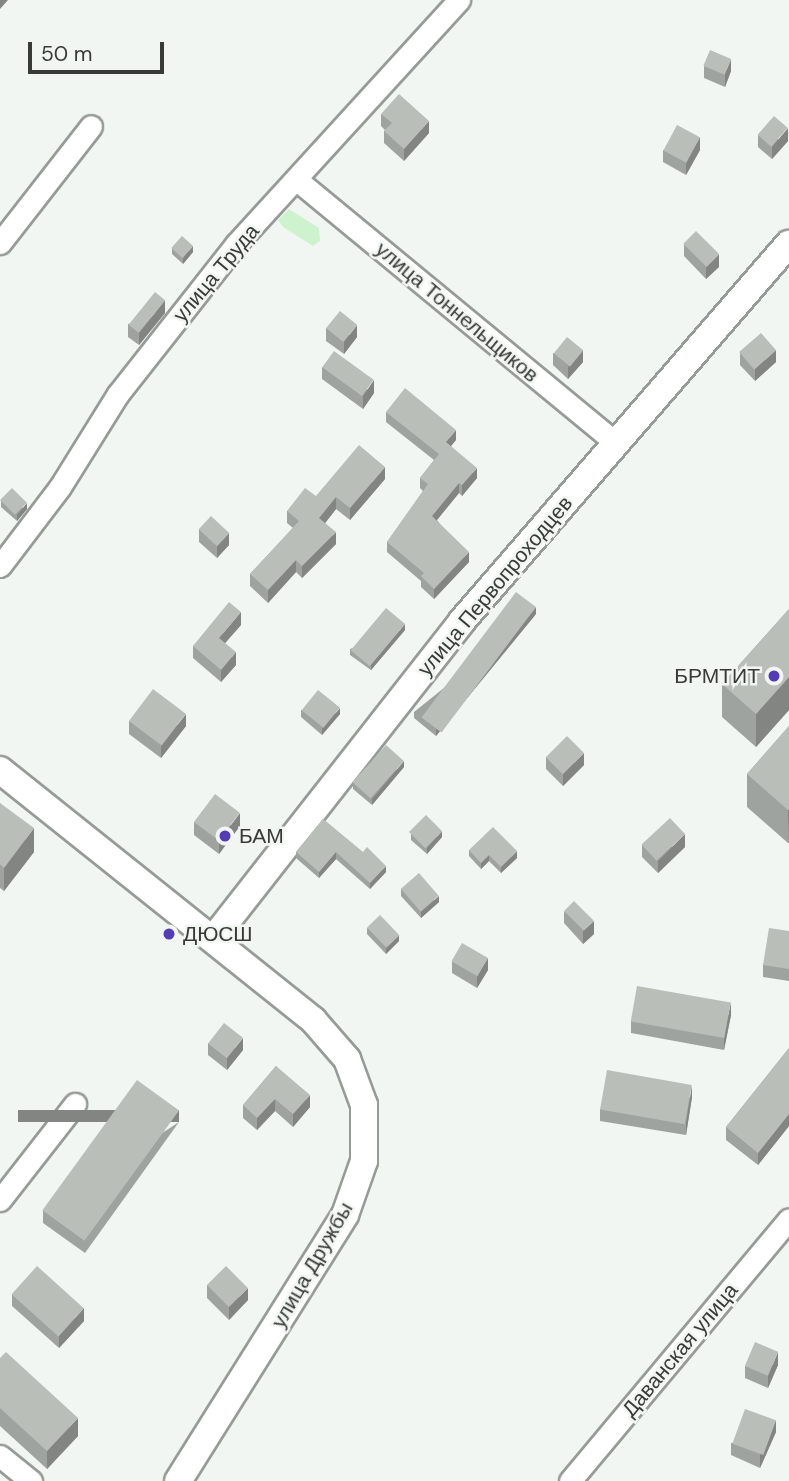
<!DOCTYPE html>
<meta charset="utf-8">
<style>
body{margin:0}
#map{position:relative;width:789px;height:1481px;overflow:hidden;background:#f2f6f2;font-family:"DM Sans",sans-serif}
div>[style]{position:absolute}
.green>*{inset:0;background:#cef2ce}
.roads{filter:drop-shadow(2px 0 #979b97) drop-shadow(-2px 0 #979b97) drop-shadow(0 2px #979b97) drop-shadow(0 -2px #979b97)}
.minor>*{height:21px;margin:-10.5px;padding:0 10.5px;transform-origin:10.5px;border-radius:10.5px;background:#fff}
.tertiary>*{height:26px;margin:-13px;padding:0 13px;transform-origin:13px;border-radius:13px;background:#fff}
.wall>*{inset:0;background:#9fa39f}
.shaded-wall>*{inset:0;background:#828582;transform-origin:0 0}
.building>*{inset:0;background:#b9beb9;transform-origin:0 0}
.dots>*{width:19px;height:19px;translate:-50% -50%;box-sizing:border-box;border:4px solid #f2f6f2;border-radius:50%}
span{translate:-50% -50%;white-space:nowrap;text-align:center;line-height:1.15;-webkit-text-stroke:5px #f2f6f2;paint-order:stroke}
.street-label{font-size:21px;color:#383a38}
.poi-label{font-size:21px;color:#383a38}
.right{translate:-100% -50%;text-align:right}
.left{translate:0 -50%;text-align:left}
.scale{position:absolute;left:28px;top:42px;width:136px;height:32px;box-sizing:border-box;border:4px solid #383a38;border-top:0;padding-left:9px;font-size:21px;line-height:24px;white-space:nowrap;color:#383a38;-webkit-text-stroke:5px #f2f6f2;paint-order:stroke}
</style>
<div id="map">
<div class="green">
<i style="clip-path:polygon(289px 209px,319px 228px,320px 241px,313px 246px,283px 227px,278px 220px)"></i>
</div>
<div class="roads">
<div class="minor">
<i style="left:297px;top:180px;width:413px;rotate:39.5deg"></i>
<i style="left:0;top:243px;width:148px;rotate:-52.1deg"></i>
<i style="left:0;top:566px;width:99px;rotate:-52.8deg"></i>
<i style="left:60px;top:487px;width:110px;rotate:-58.1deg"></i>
<i style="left:118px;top:394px;width:191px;rotate:-51.8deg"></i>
<i style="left:236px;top:244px;width:331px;rotate:-47.6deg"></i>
<i style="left:0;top:1200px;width:122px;rotate:-52deg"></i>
<i style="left:0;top:1456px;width:40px;rotate:39deg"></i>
<i style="left:570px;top:1481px;width:341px;rotate:-50.1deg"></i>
</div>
<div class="tertiary">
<i style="left:0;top:770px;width:401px;rotate:38.6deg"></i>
<i style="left:313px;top:1020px;width:52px;rotate:48.9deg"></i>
<i style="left:347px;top:1059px;width:49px;rotate:69.7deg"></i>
<i style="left:364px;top:1105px;width:56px;rotate:90deg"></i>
<i style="left:364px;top:1161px;width:57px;rotate:109.4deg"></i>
<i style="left:345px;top:1215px;width:314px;rotate:122.1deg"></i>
<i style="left:213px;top:939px;width:404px;rotate:-51.9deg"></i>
<i style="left:462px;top:621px;width:499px;rotate:-49.1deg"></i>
</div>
</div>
<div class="wall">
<i style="clip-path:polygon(704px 66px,731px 71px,725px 87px,704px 78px)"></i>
<i style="clip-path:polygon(381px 114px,429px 133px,404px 161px,384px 143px,384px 131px,385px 130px,381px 126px)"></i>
<i style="clip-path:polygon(758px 135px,788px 141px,772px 159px,758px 147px)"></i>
<i style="clip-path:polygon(663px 150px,700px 150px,686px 175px,663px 162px)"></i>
<i style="clip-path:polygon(684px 244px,719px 267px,706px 279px,684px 256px)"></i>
<i style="clip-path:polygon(172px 248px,193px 252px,183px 264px,172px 254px)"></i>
<i style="clip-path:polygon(165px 313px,139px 345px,128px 337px,128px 324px)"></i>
<i style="clip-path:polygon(326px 328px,357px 337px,344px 354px,326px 341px)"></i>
<i style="clip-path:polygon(553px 353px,583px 362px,568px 379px,553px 365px)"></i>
<i style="clip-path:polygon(740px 353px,776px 362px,755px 381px,740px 365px)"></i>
<i style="clip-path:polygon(322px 367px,374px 393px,363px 409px,322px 379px)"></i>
<i style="clip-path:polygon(386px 412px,456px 440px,451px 446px,477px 478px,462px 496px,459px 493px,437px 520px,469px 562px,434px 599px,421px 587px,421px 581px,387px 552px,387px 542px,423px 491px,420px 488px,420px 478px,434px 460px,386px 422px)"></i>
<i style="clip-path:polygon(385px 479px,350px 520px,336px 509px,325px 523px,336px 544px,302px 578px,296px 572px,268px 603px,250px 586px,250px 574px,293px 528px,287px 523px,287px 511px,316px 496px)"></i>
<i style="clip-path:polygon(1px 501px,27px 509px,17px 521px,1px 507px)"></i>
<i style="clip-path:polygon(199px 529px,229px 545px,217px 558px,199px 542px)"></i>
<i style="clip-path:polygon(789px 609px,789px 710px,756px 747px,722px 717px,722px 684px)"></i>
<i style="clip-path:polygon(536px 614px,436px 736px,414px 718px,414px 712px)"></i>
<i style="clip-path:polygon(241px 625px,225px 643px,236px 665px,221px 682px,193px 658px,193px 646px)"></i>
<i style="clip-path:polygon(405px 630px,371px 670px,350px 655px,350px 649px)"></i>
<i style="clip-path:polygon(301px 710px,340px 714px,322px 735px,301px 717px)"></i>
<i style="clip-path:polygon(129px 721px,186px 726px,161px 758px,129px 734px)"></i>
<i style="clip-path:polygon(789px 726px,789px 843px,788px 843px,747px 807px,747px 774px)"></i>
<i style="clip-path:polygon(546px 757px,584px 765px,563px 786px,546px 769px)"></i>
<i style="clip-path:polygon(404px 767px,372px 805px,353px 789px,353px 783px)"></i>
<i style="clip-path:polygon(0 803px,34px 852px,4px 891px,0 888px)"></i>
<i style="clip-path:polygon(323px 819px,386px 872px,370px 889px,336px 859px,319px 878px,296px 858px,296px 852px)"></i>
<i style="clip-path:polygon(194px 822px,240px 826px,219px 854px,194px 835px)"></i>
<i style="clip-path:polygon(411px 834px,442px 837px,427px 854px,411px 840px)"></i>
<i style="clip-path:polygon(642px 845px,685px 847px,658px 873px,642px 857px)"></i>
<i style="clip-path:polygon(469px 850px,517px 858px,501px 873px,489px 861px,481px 869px,469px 856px)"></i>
<i style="clip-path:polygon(401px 889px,439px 902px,421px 918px,401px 896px)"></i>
<i style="clip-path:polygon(564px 911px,594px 934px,583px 944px,564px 923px)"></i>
<i style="clip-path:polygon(367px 928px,399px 941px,386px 954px,367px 934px)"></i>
<i style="clip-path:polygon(789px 931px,789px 981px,763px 977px,763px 965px)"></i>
<i style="clip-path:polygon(452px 961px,488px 970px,477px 988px,452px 973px)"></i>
<i style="clip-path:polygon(731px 1015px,724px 1050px,631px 1033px,631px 1021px)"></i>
<i style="clip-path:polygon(208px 1043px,243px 1050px,227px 1070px,208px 1055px)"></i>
<i style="clip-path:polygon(789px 1048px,789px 1126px,758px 1165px,726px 1140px,726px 1127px)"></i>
<i style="clip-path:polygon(276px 1066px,310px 1107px,293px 1127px,275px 1111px,257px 1130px,243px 1118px,243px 1105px)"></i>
<i style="clip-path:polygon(692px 1097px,686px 1135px,600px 1121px,600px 1109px)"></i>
<i style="clip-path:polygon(179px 1122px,85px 1253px,43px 1223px,43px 1211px)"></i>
<i style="clip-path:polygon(207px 1285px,248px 1300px,229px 1320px,207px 1298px)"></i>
<i style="clip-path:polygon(12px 1294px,84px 1321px,59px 1348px,12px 1306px)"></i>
<i style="clip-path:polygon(0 1358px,78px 1436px,47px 1469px,0 1426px)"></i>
<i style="clip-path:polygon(778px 1365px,768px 1388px,745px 1378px,745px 1366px)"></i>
<i style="clip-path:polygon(776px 1432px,760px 1468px,731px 1455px,731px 1443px)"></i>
</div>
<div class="shaded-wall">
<i style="clip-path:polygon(0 0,8px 0,0 9px)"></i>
<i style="clip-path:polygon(731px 59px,731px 71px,725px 87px,725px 74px)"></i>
<i style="clip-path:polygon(429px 121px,429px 133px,404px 161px,404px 149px)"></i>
<i style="clip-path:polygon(788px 128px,788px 141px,772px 159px,772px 147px)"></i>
<i style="clip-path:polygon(700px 137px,700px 150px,686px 175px,686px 162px)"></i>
<i style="clip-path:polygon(193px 246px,193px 252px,183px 264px,183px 258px)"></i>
<i style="clip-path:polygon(719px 254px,719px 267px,706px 279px,706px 267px)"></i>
<i style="clip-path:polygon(165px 300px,165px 313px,139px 345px,139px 333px)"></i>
<i style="clip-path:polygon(357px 325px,357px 337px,344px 354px,344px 342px)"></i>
<i style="clip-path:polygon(583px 350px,583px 362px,568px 379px,568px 367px)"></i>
<i style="clip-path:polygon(776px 350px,776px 362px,755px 381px,755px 369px)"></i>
<i style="clip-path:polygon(374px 380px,374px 393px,363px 409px,363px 396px)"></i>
<i style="clip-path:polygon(456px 430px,456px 440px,446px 452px,446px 442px)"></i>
<i style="clip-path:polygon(385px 467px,385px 479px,350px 520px,350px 508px)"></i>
<i style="clip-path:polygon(477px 468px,477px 478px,462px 496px,462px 485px)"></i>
<i style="clip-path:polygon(459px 483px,459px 493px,432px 526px,432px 516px)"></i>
<i style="clip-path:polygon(336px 497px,336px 509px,319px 531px,319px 518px)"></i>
<i style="clip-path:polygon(27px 503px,27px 509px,17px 521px,17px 515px)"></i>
<i style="clip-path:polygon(336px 532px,336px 544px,302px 578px,302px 566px)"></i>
<i style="clip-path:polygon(229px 533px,229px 545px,217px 558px,217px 546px)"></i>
<i style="clip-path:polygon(469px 552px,469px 562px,434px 599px,434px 589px)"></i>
<i style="clip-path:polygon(296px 560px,296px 572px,268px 603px,268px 590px)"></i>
<i style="clip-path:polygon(536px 607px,536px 614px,436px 736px,436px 730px)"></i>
<i style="clip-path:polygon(241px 612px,241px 625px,219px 650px,219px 638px)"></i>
<i style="clip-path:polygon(405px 624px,405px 630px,371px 670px,371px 664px)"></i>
<i style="clip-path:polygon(236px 652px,236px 665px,221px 682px,221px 670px)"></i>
<i style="clip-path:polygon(789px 677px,789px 710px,756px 747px,756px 714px)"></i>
<i style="clip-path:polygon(340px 708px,340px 714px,322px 735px,322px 729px)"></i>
<i style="clip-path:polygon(186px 714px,186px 726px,161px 758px,161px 746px)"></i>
<i style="clip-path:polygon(584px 753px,584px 765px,563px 786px,563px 774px)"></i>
<i style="clip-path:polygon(404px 761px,404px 767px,372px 805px,372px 799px)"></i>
<i style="clip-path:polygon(788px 810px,789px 810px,788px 843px)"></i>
<i style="clip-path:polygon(240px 813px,240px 826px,219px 854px,219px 841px)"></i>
<i style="clip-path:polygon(34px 828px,34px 852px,4px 891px,4px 868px)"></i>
<i style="clip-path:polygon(442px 831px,442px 837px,427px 854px,427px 848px)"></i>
<i style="clip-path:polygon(685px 834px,685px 847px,658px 873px,658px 861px)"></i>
<i style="clip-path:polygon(517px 851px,517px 858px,501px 873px,501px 867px)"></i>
<i style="clip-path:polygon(336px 852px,336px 859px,319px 878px,319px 872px)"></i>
<i style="clip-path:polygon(489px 855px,489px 861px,481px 869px,481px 863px)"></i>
<i style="clip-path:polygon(386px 866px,386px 872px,370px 889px,370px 883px)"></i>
<i style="clip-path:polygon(439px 896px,439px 902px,421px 918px,421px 912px)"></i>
<i style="clip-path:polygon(594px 921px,594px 934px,583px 944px,583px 931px)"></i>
<i style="clip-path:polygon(399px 935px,399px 941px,386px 954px,386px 947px)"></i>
<i style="clip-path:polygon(488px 958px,488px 970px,477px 988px,477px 975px)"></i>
<i style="clip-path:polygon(731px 1002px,731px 1015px,724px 1050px,724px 1037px)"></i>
<i style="clip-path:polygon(243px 1038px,243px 1050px,227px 1070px,227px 1058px)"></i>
<i style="clip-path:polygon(692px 1085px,692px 1097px,686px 1135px,686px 1123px)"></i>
<i style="clip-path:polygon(310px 1095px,310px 1107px,293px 1127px,293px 1114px)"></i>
<i style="clip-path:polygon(275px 1099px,275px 1111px,257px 1130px,257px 1118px)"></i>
<i style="left:179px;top:1110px;width:12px;height:161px;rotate:90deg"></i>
<i style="clip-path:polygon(789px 1114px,789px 1126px,758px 1165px,758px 1153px)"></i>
<i style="clip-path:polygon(248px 1288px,248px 1300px,229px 1320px,229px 1307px)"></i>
<i style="clip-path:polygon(84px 1308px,84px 1321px,59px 1348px,59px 1336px)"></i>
<i style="clip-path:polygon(778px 1352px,778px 1365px,768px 1388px,768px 1376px)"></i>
<i style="clip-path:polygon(78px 1418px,78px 1436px,47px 1469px,47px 1451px)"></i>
<i style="clip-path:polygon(776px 1420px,776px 1432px,760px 1468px,760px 1455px)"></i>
</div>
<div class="building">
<i style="left:710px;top:50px;width:23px;height:17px;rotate:23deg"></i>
<i style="clip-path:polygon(399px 94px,429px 121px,404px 149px,384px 131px,392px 123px,381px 114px)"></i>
<i style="left:774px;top:116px;width:18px;height:25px;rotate:41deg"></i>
<i style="left:677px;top:125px;width:26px;height:29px;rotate:28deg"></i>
<i style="left:696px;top:231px;width:33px;height:18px;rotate:45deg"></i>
<i style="left:182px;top:236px;width:15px;height:16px;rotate:42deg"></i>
<i style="left:155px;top:292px;width:13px;height:42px;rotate:39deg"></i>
<i style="left:340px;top:311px;width:22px;height:22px;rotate:39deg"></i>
<i style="left:761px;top:333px;width:23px;height:29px;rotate:49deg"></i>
<i style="left:567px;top:337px;width:21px;height:21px;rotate:39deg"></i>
<i style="left:334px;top:351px;width:49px;height:20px;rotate:36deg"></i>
<i style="clip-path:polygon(405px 388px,456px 430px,446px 442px,477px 468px,462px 485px,459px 483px,432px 516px,469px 552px,434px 589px,421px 576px,424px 573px,387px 542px,428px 484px,420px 478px,439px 454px,386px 412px)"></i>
<i style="clip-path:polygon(359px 445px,385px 467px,350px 508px,336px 497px,319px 518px,336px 532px,302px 566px,296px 560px,268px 590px,250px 574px,299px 521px,287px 511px,305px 488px,316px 496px)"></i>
<i style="left:12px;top:488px;width:21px;height:17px;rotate:45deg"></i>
<i style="left:211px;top:516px;width:25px;height:18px;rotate:43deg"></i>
<i style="left:516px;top:592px;width:25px;height:157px;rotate:37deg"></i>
<i style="clip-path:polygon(229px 602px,241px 612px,219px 638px,236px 652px,221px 670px,193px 646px)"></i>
<i style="left:386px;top:608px;width:25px;height:55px;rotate:40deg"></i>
<i style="clip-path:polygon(789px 609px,789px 677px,756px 714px,722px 684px)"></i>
<i style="left:153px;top:689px;width:41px;height:40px;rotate:37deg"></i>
<i style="left:318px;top:690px;width:28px;height:26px;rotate:39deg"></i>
<i style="clip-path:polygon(789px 726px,789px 810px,788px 810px,747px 774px)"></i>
<i style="left:567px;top:736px;width:24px;height:30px;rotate:45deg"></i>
<i style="left:386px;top:745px;width:24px;height:50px;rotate:42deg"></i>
<i style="left:215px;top:794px;width:31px;height:35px;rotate:37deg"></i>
<i style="clip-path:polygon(0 803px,34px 828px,4px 868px,0 864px)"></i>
<i style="left:426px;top:815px;width:23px;height:24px;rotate:45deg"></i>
<i style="left:670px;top:818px;width:22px;height:39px;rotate:47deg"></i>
<i style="clip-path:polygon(323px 819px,363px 852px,367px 847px,386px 866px,370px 883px,336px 852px,319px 872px,296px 852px)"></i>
<i style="clip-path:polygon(493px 827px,517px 851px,501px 867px,489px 855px,481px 863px,469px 850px)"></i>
<i style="left:419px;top:873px;width:30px;height:24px;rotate:49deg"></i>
<i style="left:574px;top:901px;width:28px;height:14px;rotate:45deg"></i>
<i style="left:380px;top:915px;width:28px;height:18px;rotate:46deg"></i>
<i style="clip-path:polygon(769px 928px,789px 931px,789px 969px,763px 965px)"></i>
<i style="left:462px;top:943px;width:30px;height:21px;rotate:30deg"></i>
<i style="left:637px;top:986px;width:95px;height:36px;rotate:10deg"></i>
<i style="left:224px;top:1023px;width:24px;height:26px;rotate:38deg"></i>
<i style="clip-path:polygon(789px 1048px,789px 1114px,758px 1153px,726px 1127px)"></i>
<i style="clip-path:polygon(276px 1066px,310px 1095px,293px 1114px,275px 1099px,257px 1118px,243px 1105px)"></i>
<i style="left:607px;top:1070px;width:86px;height:40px;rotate:10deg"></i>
<i style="left:137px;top:1080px;width:52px;height:161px;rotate:36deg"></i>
<i style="left:37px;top:1266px;width:63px;height:38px;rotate:42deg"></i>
<i style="left:226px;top:1266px;width:31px;height:27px;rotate:45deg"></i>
<i style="left:755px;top:1342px;width:25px;height:26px;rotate:23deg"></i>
<i style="clip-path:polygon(6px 1352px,78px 1418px,47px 1451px,0 1408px,0 1358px)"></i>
<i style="left:745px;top:1409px;width:33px;height:37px;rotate:20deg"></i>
</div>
<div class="dots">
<i style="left:774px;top:676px;background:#543cb4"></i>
<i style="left:225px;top:836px;background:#543cb4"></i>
<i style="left:169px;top:934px;background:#543cb4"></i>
</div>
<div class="street-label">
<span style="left:216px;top:273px;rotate:-50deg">улица Труда</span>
<span style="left:457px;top:312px;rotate:40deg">улица Тоннельщиков</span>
<span style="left:495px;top:586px;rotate:-50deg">улица Первопроходцев</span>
<span style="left:312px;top:1265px;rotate:-60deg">улица Дружбы</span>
<span style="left:680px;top:1350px;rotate:-50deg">Даванская улица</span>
</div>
<div class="poi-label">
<span class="right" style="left:760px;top:676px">БРМТИТ</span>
<span class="left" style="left:239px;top:836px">БАМ</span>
<span class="left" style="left:183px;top:934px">ДЮСШ</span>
</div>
<div class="scale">50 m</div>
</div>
